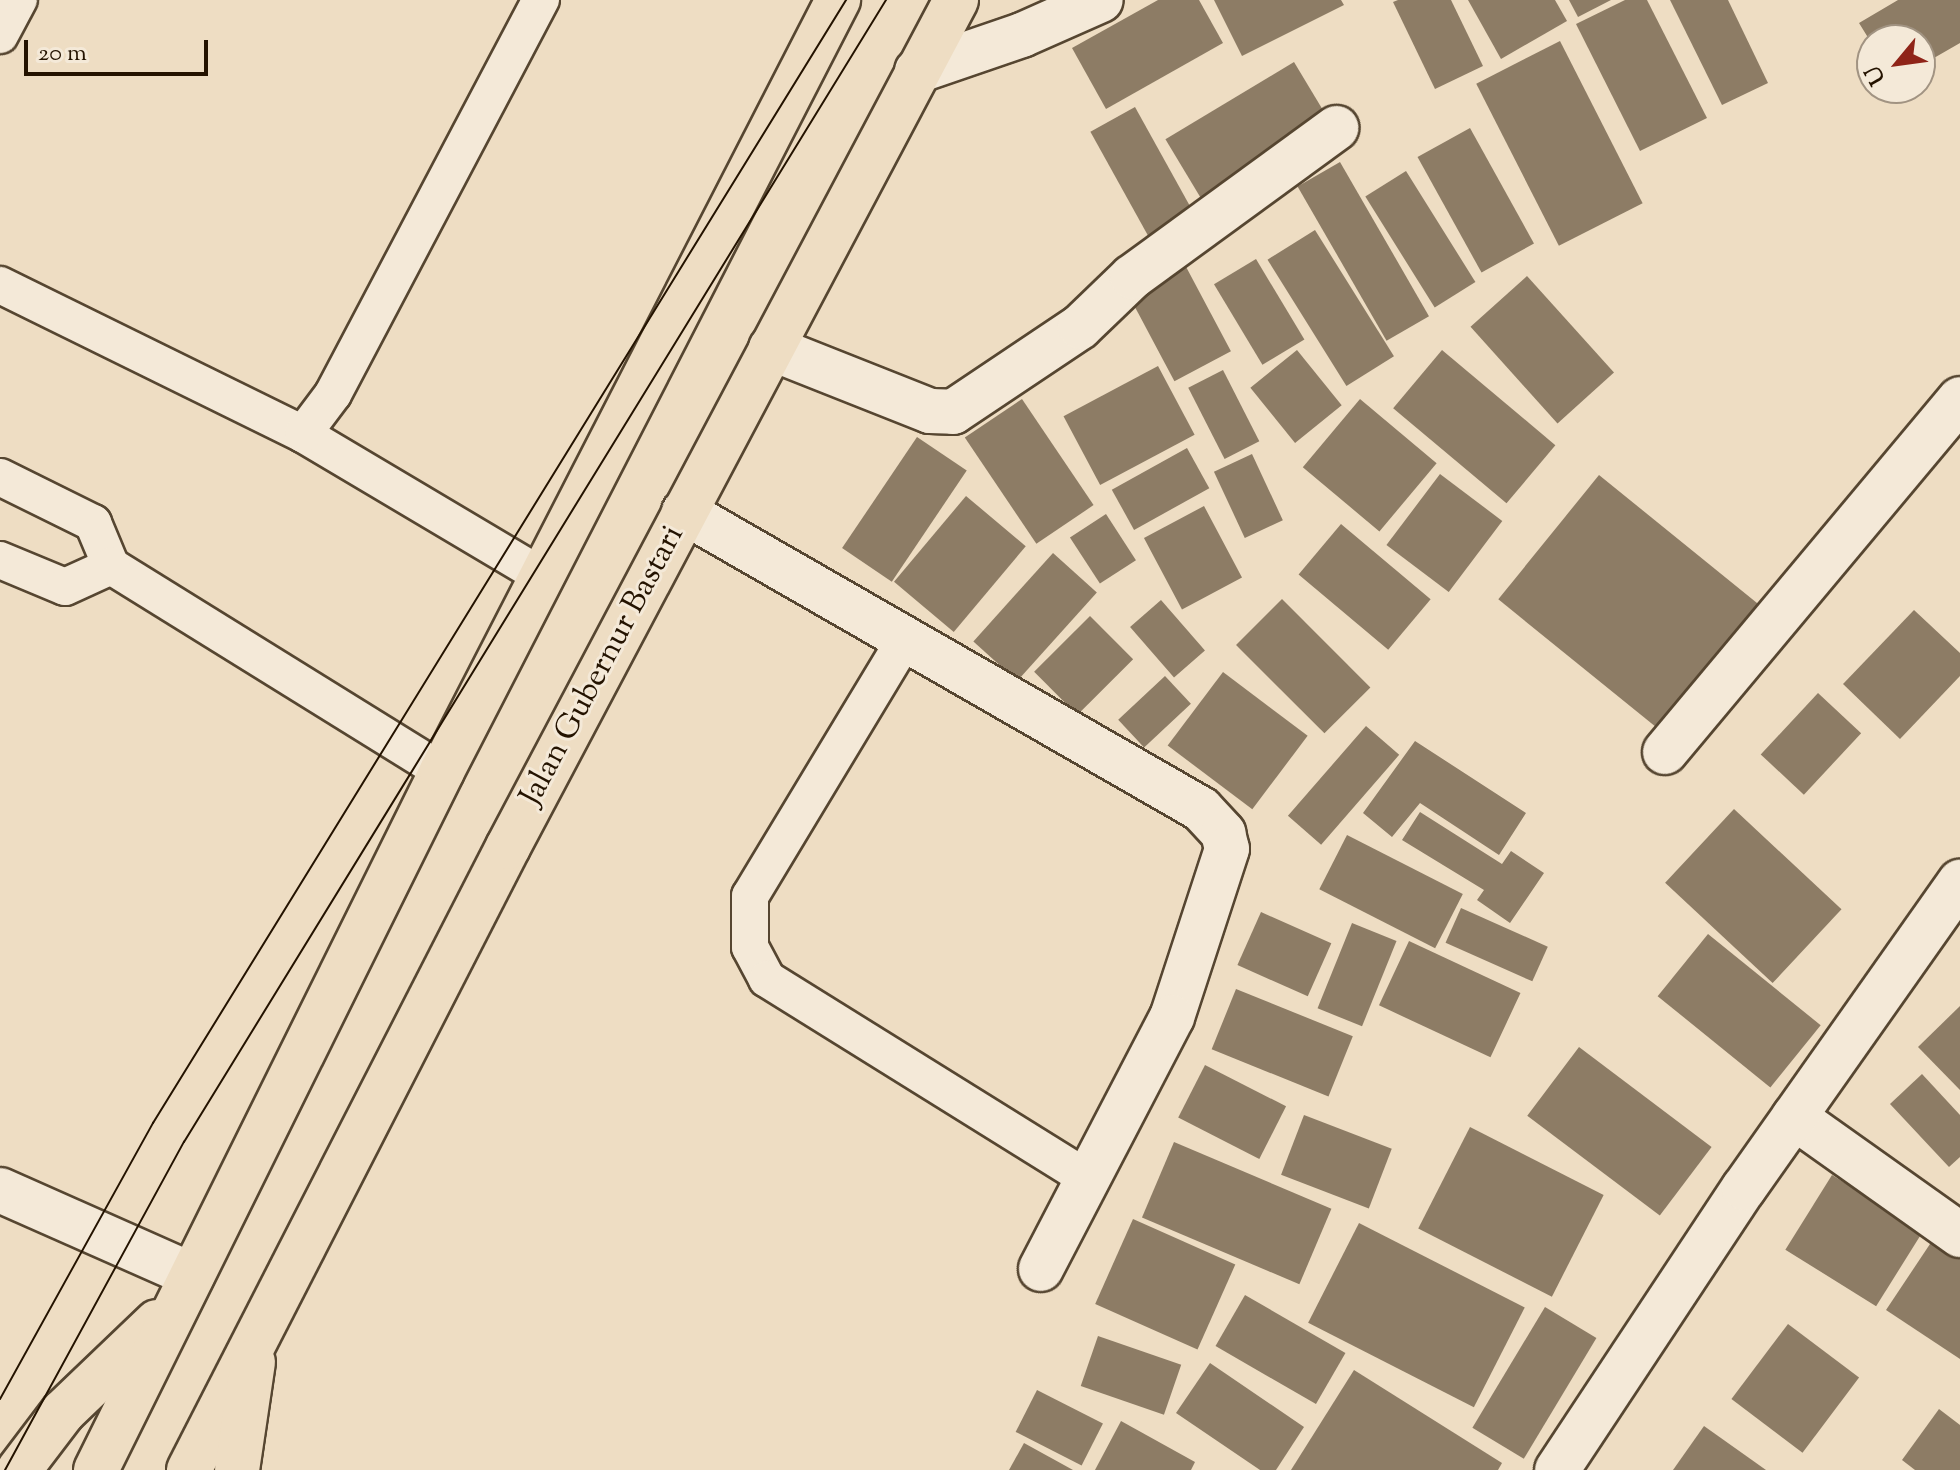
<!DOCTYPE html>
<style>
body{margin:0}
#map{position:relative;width:1960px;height:1470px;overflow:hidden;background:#eeddc3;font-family:"Sorts Mill Goudy",serif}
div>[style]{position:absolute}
.building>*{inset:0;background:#8d7c65;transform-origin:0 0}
.roads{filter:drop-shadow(2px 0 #564631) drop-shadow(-2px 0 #564631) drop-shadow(0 2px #564631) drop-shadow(0 -2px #564631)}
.service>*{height:36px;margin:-18px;padding:0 18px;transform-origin:18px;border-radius:18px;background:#f4e9d8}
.minor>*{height:44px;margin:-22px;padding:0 22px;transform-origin:22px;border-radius:22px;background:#f4e9d8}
.trunk>*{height:44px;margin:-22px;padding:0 22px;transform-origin:22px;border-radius:22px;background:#eeddc3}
.tram>*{height:2px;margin:-1px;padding:0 1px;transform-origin:1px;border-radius:1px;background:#241300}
span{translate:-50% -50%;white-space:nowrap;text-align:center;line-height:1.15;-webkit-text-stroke:6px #f4e9d8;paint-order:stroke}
.street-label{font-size:32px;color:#241300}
.north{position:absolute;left:1856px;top:24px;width:80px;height:80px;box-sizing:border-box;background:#f4e9d8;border:2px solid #a19382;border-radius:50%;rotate:241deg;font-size:22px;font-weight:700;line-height:32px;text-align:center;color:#241300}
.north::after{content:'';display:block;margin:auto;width:28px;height:36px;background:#8f2418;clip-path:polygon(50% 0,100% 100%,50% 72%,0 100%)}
.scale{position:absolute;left:24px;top:40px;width:184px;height:36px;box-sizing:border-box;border:4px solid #241300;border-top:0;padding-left:10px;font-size:24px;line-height:28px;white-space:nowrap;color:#241300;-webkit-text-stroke:6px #f4e9d8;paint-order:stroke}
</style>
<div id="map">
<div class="building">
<i style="clip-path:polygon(1158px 0,1199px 0,1223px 43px,1106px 109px,1072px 48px)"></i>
<i style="clip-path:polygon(1214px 0,1341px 0,1344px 5px,1242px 56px)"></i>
<i style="clip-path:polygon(1398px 0,1451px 0,1483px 66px,1435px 89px,1393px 2px)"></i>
<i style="clip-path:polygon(1468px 0,1555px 0,1567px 21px,1501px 59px)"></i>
<i style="clip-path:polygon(1569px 0,1611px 0,1578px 17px)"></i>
<i style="clip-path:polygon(1625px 0,1647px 0,1707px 118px,1640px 151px,1576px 24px)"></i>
<i style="clip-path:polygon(1670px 0,1728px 0,1768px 83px,1722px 105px)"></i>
<i style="clip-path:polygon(1898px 0,1960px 0,1960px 43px,1920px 66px,1920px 40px,1872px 40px,1872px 44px,1859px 23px)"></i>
<i style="left:1560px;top:41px;width:182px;height:94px;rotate:63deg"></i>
<i style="left:1294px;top:62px;width:71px;height:150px;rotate:59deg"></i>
<i style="left:1135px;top:107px;width:129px;height:51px;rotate:61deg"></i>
<i style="left:1470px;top:128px;width:132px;height:60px;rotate:61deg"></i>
<i style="left:1340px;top:162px;width:178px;height:49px;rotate:60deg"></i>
<i style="left:1406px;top:171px;width:131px;height:48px;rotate:58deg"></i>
<i style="left:1315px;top:230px;width:149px;height:56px;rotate:58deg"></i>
<i style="left:1256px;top:259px;width:94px;height:49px;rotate:59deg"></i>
<i style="left:1184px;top:263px;width:100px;height:64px;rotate:62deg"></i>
<i style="left:1527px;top:276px;width:130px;height:76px;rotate:48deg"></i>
<i style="left:1297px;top:350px;width:71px;height:60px;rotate:51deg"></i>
<i style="left:1442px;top:350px;width:148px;height:76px;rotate:40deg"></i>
<i style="left:1158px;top:366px;width:78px;height:107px;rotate:62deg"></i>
<i style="left:1223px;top:370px;width:80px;height:39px;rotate:63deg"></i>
<i style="left:1022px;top:399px;width:128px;height:69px;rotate:56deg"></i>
<i style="left:1360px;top:399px;width:100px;height:89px;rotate:40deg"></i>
<i style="left:917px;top:437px;width:60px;height:134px;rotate:34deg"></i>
<i style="left:1187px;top:448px;width:46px;height:86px;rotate:61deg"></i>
<i style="left:1252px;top:454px;width:73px;height:42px;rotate:65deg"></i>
<i style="left:1440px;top:474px;width:78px;height:89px;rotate:37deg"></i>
<i style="left:1599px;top:475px;width:216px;height:160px;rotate:39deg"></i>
<i style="left:966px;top:496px;width:78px;height:112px;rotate:40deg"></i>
<i style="left:1204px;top:506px;width:81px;height:68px;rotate:62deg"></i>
<i style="left:1106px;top:514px;width:55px;height:43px;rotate:57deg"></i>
<i style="left:1341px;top:524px;width:117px;height:66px;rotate:40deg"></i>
<i style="left:1053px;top:553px;width:59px;height:119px;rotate:42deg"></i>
<i style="left:1282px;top:599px;width:125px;height:65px;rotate:45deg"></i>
<i style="left:1161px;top:600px;width:67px;height:41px;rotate:49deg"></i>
<i style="clip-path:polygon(1914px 610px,1960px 653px,1960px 676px,1900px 739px,1843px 684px)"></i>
<i style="left:1090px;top:616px;width:61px;height:79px;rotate:45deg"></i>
<i style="left:1223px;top:672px;width:106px;height:92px;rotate:37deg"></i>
<i style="left:1165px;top:676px;width:38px;height:64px;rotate:47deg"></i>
<i style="left:1818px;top:693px;width:59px;height:84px;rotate:43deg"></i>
<i style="left:1366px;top:726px;width:44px;height:119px;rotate:41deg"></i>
<i style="clip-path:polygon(1415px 741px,1526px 813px,1499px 855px,1420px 803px,1392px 837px,1363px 813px)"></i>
<i style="left:1734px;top:809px;width:147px;height:101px;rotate:43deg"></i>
<i style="clip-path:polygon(1420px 812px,1502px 864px,1511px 851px,1544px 873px,1510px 923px,1477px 900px,1484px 890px,1402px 840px)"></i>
<i style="left:1347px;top:835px;width:130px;height:61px;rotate:27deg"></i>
<i style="left:1461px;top:908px;width:95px;height:38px;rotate:24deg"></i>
<i style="left:1261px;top:912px;width:77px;height:58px;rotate:24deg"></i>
<i style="left:1352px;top:923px;width:48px;height:92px;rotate:22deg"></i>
<i style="left:1708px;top:934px;width:145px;height:80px;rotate:39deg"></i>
<i style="left:1409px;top:941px;width:123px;height:71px;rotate:25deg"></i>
<i style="left:1236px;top:989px;width:126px;height:65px;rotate:22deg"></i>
<i style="clip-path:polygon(1960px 1006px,1960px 1090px,1918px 1047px)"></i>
<i style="left:1579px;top:1047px;width:166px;height:86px;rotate:37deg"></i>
<i style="left:1205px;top:1065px;width:91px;height:59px;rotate:27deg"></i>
<i style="clip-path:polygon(1922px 1074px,1960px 1115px,1960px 1157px,1949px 1167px,1890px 1104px)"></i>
<i style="left:1304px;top:1115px;width:94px;height:64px;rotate:21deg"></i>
<i style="left:1470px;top:1127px;width:150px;height:114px;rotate:27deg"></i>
<i style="left:1174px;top:1142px;width:171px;height:82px;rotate:23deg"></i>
<i style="left:1832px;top:1175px;width:107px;height:88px;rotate:32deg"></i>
<i style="left:1133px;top:1219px;width:112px;height:93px;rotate:24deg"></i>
<i style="left:1359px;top:1223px;width:186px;height:112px;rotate:27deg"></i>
<i style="clip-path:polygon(1936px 1235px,1960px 1251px,1960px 1359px,1886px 1310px)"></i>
<i style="left:1245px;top:1295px;width:116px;height:59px;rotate:30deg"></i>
<i style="left:1545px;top:1307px;width:60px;height:141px;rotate:31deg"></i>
<i style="left:1788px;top:1324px;width:89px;height:94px;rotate:37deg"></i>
<i style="left:1098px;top:1336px;width:88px;height:53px;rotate:19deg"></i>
<i style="clip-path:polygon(1210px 1363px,1304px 1427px,1276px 1470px,1260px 1470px,1176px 1413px)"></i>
<i style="clip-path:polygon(1354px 1370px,1502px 1463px,1498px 1470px,1291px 1470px)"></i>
<i style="left:1037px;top:1390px;width:74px;height:47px;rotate:27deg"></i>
<i style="clip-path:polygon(1939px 1409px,1960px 1425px,1960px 1470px,1915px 1470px,1902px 1460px)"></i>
<i style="clip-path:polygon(1121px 1421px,1195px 1462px,1191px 1470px,1095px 1470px)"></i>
<i style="clip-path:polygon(1704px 1426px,1766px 1470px,1673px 1470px)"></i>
<i style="clip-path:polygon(1024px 1443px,1073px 1470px,1009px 1470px)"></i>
</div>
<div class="roads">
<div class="service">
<i style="left:0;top:35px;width:40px;rotate:-62deg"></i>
<i style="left:0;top:285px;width:338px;rotate:26.2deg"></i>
<i style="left:303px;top:434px;width:280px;rotate:30.7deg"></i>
<i style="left:303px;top:434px;width:50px;rotate:-53.1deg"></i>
<i style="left:333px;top:394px;width:446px;rotate:-62.2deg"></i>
<i style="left:0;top:477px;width:104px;rotate:26.3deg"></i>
<i style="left:93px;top:523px;width:47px;rotate:67.3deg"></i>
<i style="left:111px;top:566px;width:389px;rotate:31.8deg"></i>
<i style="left:0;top:560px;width:70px;rotate:22.6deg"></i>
<i style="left:65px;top:587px;width:51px;rotate:-24.5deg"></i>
<i style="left:904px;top:641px;width:298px;rotate:121.1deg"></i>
<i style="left:750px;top:896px;width:51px;rotate:90deg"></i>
<i style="left:750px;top:947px;width:36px;rotate:62deg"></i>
<i style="left:767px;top:979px;width:380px;rotate:31.9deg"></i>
</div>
<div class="minor">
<i style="left:917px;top:71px;width:111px;rotate:-18.9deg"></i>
<i style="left:1022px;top:35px;width:86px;rotate:-23.9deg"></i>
<i style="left:771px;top:348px;width:171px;rotate:21.6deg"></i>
<i style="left:930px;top:411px;width:23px;rotate:2deg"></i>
<i style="left:953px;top:412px;width:153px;rotate:-33.8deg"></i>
<i style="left:1080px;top:327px;width:72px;rotate:-43.9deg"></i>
<i style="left:1132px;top:277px;width:253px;rotate:-36.1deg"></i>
<i style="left:684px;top:512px;width:596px;rotate:29.88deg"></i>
<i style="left:1201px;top:809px;width:33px;rotate:47deg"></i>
<i style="left:1223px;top:833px;width:16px;rotate:76deg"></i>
<i style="left:1227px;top:849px;width:177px;rotate:108.1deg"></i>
<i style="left:1172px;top:1017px;width:284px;rotate:117.5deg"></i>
<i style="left:1665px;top:752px;width:460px;rotate:-50.1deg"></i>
<i style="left:1794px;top:1117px;width:204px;rotate:35.4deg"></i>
<i style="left:0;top:1190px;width:210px;rotate:23.9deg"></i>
<i style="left:1557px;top:1470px;width:338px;rotate:-56.5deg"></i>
<i style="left:1744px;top:1188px;width:375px;rotate:-54.8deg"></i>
</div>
<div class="trunk">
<i style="left:19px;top:1470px;width:73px;rotate:-52.8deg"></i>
<i style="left:63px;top:1412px;width:130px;rotate:-43.8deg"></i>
<i style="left:96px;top:1470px;width:780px;rotate:-63.66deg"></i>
<i style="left:442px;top:771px;width:867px;rotate:-62.81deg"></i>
<i style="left:189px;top:1470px;width:700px;rotate:-62.89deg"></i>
<i style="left:508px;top:847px;width:958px;rotate:-62.12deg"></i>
<i style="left:237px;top:1470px;width:109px;rotate:-81.6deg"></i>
</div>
</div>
<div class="tram">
<i style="left:0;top:1399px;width:316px;rotate:-61deg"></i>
<i style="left:153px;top:1123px;width:1320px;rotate:-58.32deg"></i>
<i style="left:5px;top:1470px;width:374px;rotate:-61.4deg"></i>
<i style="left:184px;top:1142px;width:1341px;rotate:-58.42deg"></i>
</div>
<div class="street-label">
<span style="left:603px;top:666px;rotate:-62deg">Jalan Gubernur Bastari</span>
</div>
<div class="north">U</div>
<div class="scale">20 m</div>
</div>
